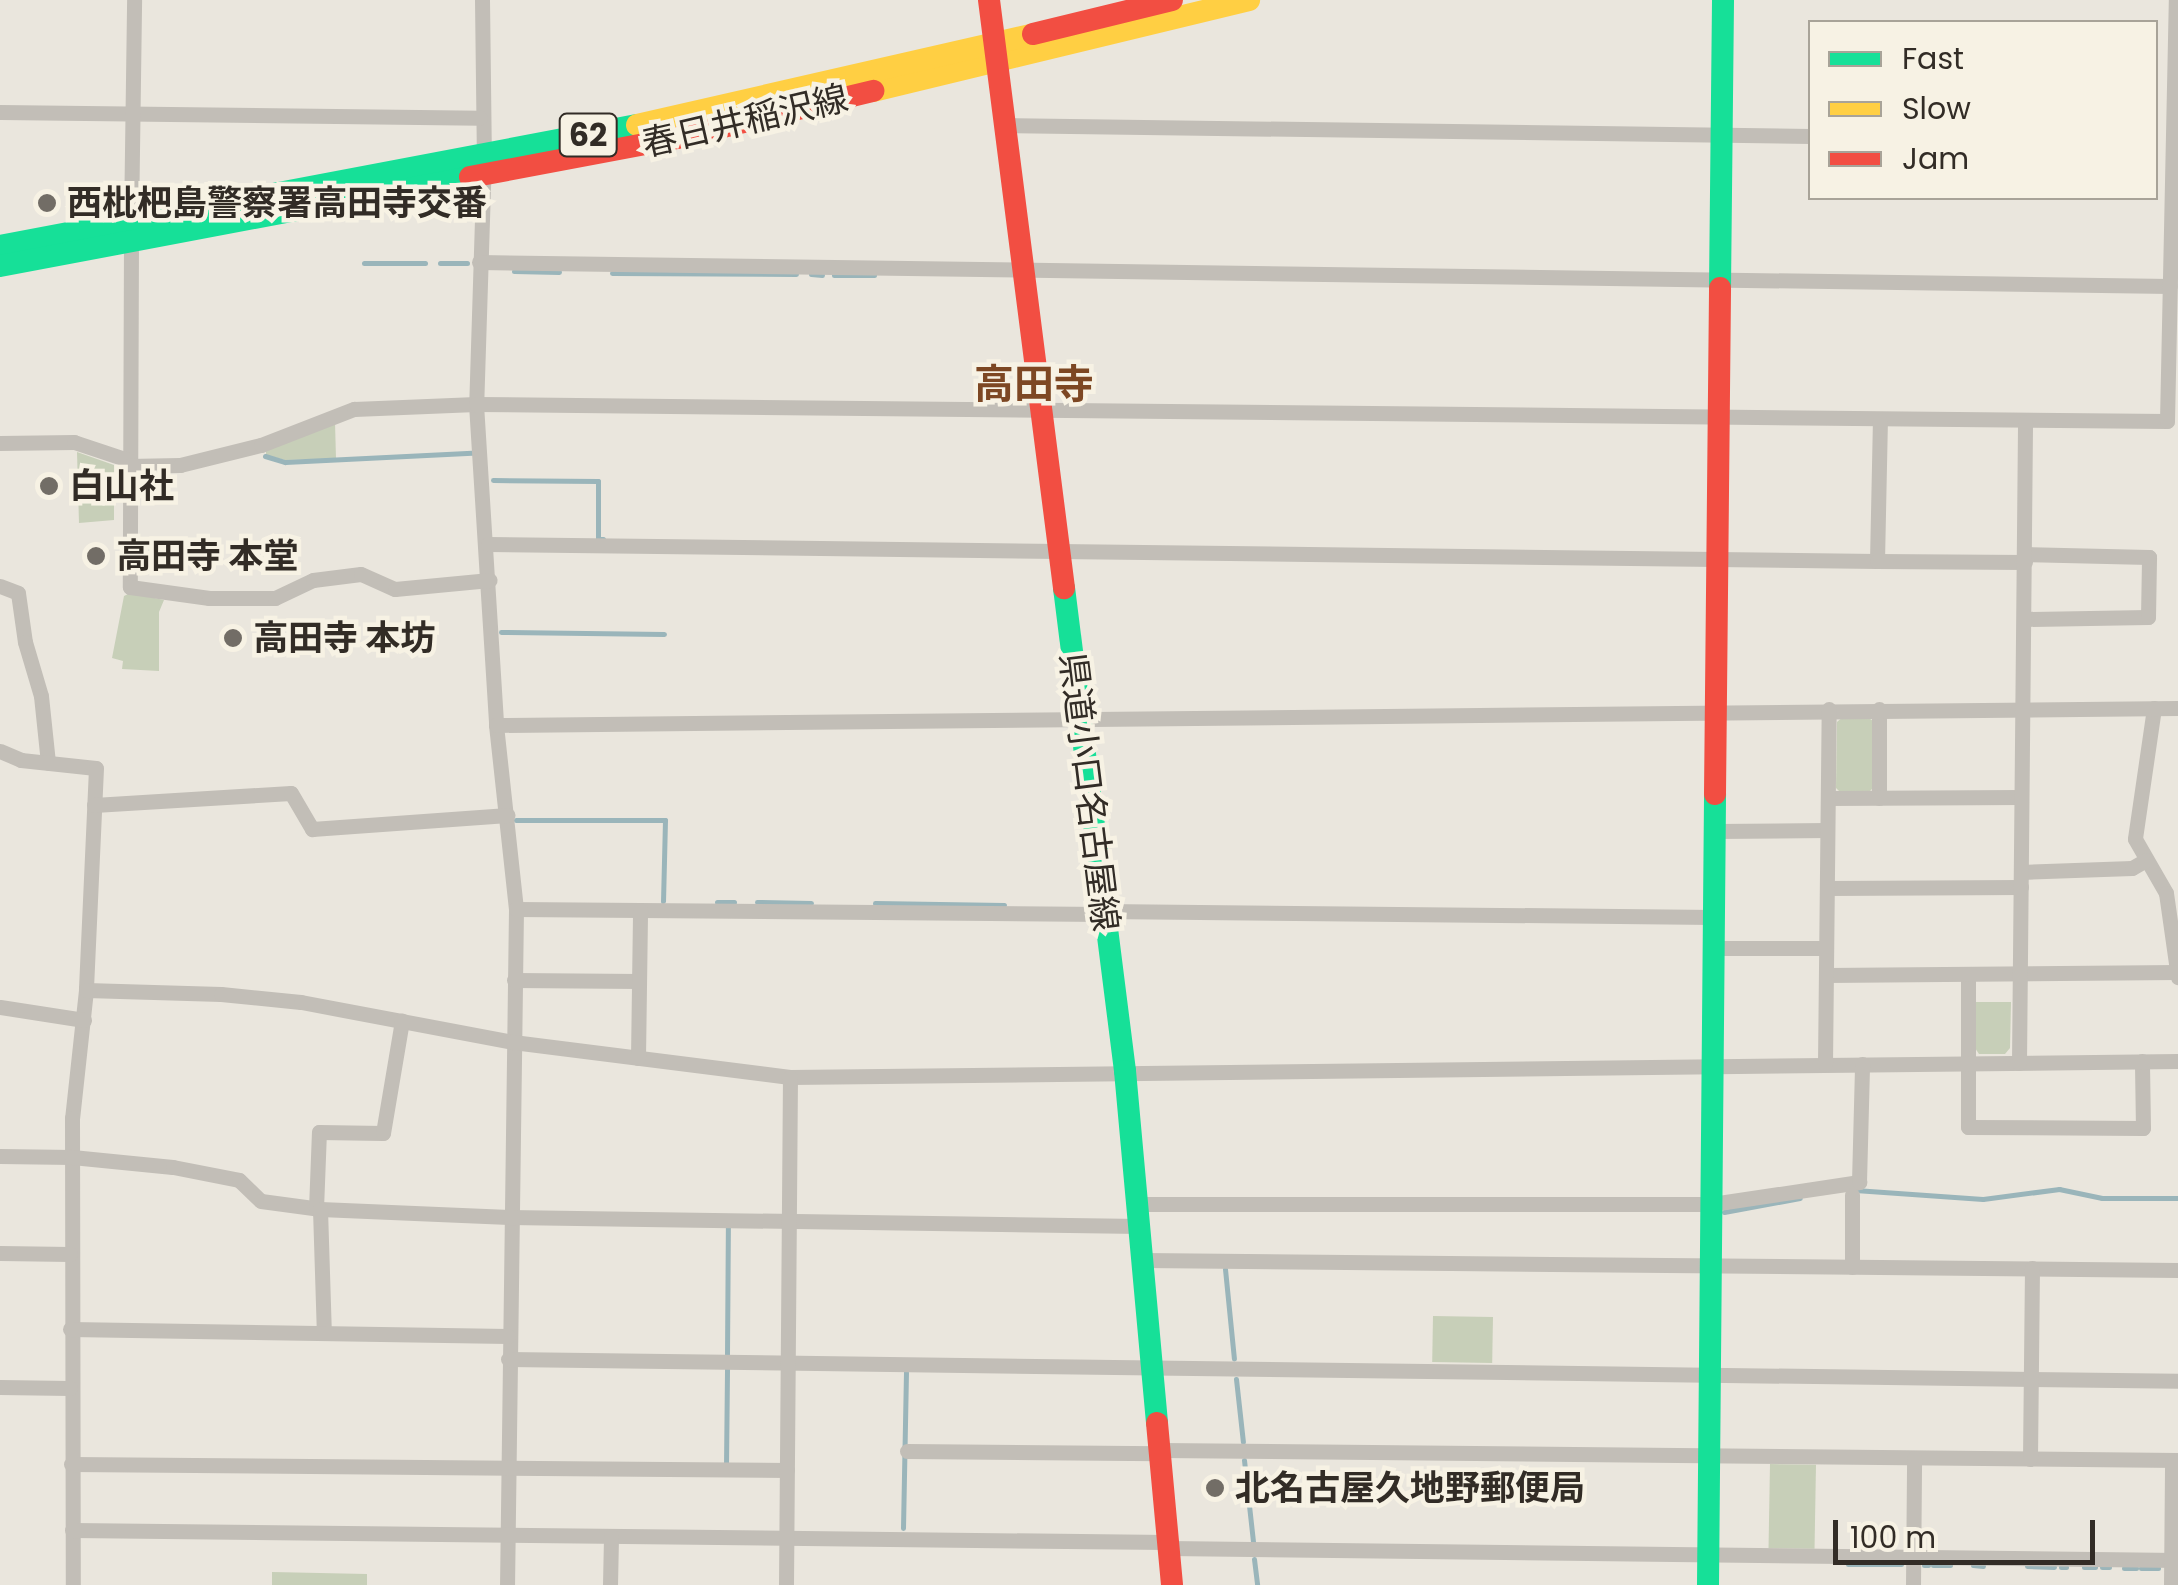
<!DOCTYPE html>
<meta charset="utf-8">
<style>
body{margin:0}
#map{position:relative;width:2178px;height:1585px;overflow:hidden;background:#eae6dd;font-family:Poppins,"Noto Sans JP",sans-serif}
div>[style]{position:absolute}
.green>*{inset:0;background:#c7cfb8;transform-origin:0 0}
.stream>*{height:5px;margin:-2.5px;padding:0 2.5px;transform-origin:2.5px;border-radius:2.5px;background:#9ab5ba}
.street>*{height:15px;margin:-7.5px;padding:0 7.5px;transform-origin:7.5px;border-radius:7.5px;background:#c2beb7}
.fast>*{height:22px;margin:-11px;padding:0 11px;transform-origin:11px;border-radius:11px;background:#16e098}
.slow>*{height:22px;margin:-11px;padding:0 11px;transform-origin:11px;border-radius:11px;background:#ffcf43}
.jam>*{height:22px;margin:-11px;padding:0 11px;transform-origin:11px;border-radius:11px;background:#f24e42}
.dots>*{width:28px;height:28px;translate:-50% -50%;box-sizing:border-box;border:5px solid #f7f2e4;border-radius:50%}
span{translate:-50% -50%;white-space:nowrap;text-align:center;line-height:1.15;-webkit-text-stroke:9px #f7f2e4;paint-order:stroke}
.shield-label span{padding:2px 8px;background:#f7f2e4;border:2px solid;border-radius:8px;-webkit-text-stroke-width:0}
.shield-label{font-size:32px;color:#322c26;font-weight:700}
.street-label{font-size:35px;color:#322c26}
.poi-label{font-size:35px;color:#322c26;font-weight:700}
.left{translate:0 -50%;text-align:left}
.quarter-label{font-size:40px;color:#7d4723;font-weight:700}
.legend{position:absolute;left:1808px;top:20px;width:350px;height:180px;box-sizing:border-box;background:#f7f2e4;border:2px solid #a8a398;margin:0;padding:12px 18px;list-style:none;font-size:30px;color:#322c26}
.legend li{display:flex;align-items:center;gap:20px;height:50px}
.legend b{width:50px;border:2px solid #a8a398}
.scale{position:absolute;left:1833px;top:1520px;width:262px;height:45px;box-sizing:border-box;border:5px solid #322c26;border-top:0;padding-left:12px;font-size:30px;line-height:35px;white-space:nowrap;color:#322c26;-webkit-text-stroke:8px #f7f2e4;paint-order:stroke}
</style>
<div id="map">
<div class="green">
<i style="clip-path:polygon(335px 422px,336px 459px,285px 460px,266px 455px,266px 449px)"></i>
<i style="clip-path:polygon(77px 452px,114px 465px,114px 520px,79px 523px)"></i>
<i style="clip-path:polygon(130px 593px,164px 600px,159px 612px,159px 671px,122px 669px,123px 661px,112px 658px,124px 596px)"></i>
<i style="clip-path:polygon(1844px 716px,1866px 716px,1873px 721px,1873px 788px,1868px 793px,1841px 793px,1836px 788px,1837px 722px)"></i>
<i style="clip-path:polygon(1975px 1002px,2011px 1002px,2010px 1048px,2005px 1054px,1979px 1054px,1975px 1048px)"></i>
<i style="left:1433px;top:1316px;width:60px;height:46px;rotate:1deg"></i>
<i style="left:1770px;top:1464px;width:46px;height:84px;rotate:1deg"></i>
<i style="clip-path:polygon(272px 1572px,367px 1574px,367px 1585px,272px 1585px)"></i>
</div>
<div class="stream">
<i style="left:364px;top:263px;width:61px"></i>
<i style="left:440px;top:263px;width:27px"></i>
<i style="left:514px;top:271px;width:45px;rotate:1.3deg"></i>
<i style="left:612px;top:273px;width:184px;rotate:0.3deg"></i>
<i style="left:811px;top:274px;width:11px;rotate:5deg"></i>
<i style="left:834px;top:275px;width:40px"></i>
<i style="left:265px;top:456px;width:21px;rotate:17deg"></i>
<i style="left:285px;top:462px;width:187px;rotate:-2.8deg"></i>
<i style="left:493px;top:480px;width:105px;rotate:0.5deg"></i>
<i style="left:598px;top:481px;width:58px;rotate:90deg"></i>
<i style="left:598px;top:539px;width:5px"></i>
<i style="left:501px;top:632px;width:163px;rotate:0.7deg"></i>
<i style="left:516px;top:820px;width:149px"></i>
<i style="left:665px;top:820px;width:81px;rotate:91.4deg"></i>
<i style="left:717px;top:902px;width:17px"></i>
<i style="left:757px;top:902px;width:54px;rotate:1.1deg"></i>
<i style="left:875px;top:903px;width:129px;rotate:0.9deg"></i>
<i style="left:1855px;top:1190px;width:128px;rotate:4deg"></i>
<i style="left:1983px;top:1199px;width:77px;rotate:-7.5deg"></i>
<i style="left:2059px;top:1189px;width:44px;rotate:11.8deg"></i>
<i style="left:2102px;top:1198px;width:76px"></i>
<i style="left:1724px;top:1212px;width:77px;rotate:-10.4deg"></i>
<i style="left:1225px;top:1269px;width:90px;rotate:84.3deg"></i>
<i style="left:727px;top:1355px;width:129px;rotate:-89.6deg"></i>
<i style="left:1236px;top:1379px;width:63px;rotate:83.7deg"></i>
<i style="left:1244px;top:1460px;width:82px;rotate:83.7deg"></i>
<i style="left:726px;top:1467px;width:101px;rotate:-89.4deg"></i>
<i style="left:903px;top:1528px;width:156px;rotate:-88.9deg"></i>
<i style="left:1254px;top:1559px;width:26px;rotate:83deg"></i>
<i style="left:1848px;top:1564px;width:53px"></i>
<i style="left:1924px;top:1565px;width:4px"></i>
<i style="left:1933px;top:1565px;width:17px"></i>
<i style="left:1973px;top:1565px;width:10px;rotate:6deg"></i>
<i style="left:2027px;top:1566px;width:27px;rotate:2deg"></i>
<i style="left:2061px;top:1567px;width:5px"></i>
<i style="left:2084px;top:1567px;width:11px"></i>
<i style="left:2102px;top:1567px;width:7px"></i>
<i style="left:2124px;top:1568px;width:12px"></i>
<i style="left:2141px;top:1568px;width:17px"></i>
</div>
<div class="street">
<i style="left:482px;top:0;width:156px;rotate:89.3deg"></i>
<i style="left:484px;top:156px;width:248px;rotate:91.8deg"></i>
<i style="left:476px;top:404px;width:322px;rotate:86.4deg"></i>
<i style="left:496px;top:725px;width:185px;rotate:83.8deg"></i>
<i style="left:516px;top:909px;width:676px;rotate:90.76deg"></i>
<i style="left:0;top:112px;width:480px;rotate:0.7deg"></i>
<i style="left:1004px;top:125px;width:806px;rotate:0.78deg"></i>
<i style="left:131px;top:223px;width:223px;rotate:-89.2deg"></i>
<i style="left:131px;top:241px;width:346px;rotate:90.2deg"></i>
<i style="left:130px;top:587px;width:80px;rotate:7.9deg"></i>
<i style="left:209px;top:598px;width:66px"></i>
<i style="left:275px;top:598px;width:42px;rotate:-25.3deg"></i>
<i style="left:313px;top:580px;width:48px;rotate:-7.1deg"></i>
<i style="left:361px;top:574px;width:37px;rotate:24deg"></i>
<i style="left:395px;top:589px;width:95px;rotate:-5.4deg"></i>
<i style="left:479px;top:262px;width:1691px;rotate:0.81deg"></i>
<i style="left:0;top:443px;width:74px;rotate:-0.8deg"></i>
<i style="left:74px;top:442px;width:57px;rotate:18.4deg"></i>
<i style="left:128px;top:466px;width:52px;rotate:-1.1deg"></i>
<i style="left:180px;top:465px;width:83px;rotate:-13.9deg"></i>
<i style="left:261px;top:445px;width:100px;rotate:-21.2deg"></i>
<i style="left:354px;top:409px;width:122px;rotate:-2.3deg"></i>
<i style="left:476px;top:404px;width:1691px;rotate:0.58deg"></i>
<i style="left:2167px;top:421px;width:421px;rotate:-88.8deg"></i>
<i style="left:488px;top:544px;width:1389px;rotate:0.7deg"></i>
<i style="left:1877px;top:561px;width:140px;rotate:-88.8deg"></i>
<i style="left:1877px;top:561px;width:148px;rotate:0.4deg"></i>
<i style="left:0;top:586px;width:19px;rotate:21deg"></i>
<i style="left:18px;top:593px;width:49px;rotate:81.9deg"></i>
<i style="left:25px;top:642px;width:56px;rotate:73.5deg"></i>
<i style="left:41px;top:696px;width:67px;rotate:84deg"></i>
<i style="left:2024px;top:619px;width:124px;rotate:-0.9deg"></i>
<i style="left:2148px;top:617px;width:60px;rotate:-89deg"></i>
<i style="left:2149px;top:557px;width:124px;rotate:-178.6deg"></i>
<i style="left:2154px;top:708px;width:132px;rotate:98.3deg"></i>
<i style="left:2135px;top:839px;width:62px;rotate:60.1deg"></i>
<i style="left:2166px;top:893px;width:85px;rotate:81.9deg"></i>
<i style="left:1879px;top:709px;width:89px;rotate:90deg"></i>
<i style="left:496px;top:725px;width:1682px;rotate:-0.58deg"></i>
<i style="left:0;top:751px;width:23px;rotate:23deg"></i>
<i style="left:21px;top:760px;width:75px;rotate:6.1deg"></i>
<i style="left:96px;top:768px;width:222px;rotate:92.6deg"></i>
<i style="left:86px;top:990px;width:129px;rotate:96.2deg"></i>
<i style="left:72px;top:1118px;width:467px;rotate:89.9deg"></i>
<i style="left:1828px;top:798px;width:193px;rotate:-0.3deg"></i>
<i style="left:94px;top:805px;width:197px;rotate:-3.5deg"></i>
<i style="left:291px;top:793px;width:42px;rotate:59.7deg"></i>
<i style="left:312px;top:829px;width:196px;rotate:-4.1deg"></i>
<i style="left:1715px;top:831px;width:112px;rotate:-0.5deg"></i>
<i style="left:2021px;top:872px;width:111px;rotate:-2.1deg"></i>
<i style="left:2132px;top:868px;width:16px;rotate:-30deg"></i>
<i style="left:1827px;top:888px;width:194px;rotate:-0.3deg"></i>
<i style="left:516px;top:909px;width:588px;rotate:0.49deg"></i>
<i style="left:1103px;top:911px;width:611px;rotate:0.56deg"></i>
<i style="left:1714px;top:948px;width:112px"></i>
<i style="left:1968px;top:974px;width:153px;rotate:90deg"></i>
<i style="left:1968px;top:1127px;width:175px;rotate:0.3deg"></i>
<i style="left:2143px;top:1128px;width:67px;rotate:-90.9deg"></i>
<i style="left:1826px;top:975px;width:351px;rotate:-0.5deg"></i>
<i style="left:514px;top:980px;width:125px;rotate:0.5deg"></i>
<i style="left:86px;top:990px;width:135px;rotate:1.7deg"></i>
<i style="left:221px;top:994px;width:80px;rotate:5.7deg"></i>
<i style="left:301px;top:1002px;width:216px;rotate:10.7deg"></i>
<i style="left:513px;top:1042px;width:279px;rotate:7.2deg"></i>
<i style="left:790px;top:1077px;width:1388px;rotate:-0.66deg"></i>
<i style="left:0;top:1007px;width:85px;rotate:8.8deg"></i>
<i style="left:638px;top:1058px;width:148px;rotate:-89.2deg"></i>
<i style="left:2019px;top:1063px;width:641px;rotate:-89.46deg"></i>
<i style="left:1825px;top:1064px;width:355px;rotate:-89.4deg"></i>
<i style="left:0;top:1156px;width:72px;rotate:0.8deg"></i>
<i style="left:72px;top:1157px;width:101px;rotate:5.7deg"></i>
<i style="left:173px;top:1167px;width:67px;rotate:11.1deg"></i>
<i style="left:239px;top:1180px;width:30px;rotate:44deg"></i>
<i style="left:261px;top:1201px;width:60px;rotate:7.7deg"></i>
<i style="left:320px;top:1209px;width:189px;rotate:2.4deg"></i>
<i style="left:509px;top:1217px;width:631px;rotate:0.82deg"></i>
<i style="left:1138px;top:1204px;width:574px"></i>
<i style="left:1712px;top:1204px;width:149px;rotate:-8.5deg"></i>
<i style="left:1859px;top:1182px;width:118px;rotate:-88.5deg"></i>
<i style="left:316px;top:1209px;width:77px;rotate:-87.8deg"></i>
<i style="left:319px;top:1132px;width:64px;rotate:0.9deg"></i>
<i style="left:383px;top:1133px;width:114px;rotate:-80.4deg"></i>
<i style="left:320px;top:1209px;width:124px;rotate:88.2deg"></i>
<i style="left:0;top:1253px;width:70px;rotate:0.8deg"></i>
<i style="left:1143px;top:1260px;width:1035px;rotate:0.55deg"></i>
<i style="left:1852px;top:1267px;width:72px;rotate:-90deg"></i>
<i style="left:70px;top:1329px;width:438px;rotate:0.9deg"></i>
<i style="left:508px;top:1359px;width:1670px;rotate:0.75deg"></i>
<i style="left:0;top:1387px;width:70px;rotate:0.8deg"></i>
<i style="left:1160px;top:1450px;width:1018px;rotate:0.56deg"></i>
<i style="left:907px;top:1451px;width:253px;rotate:0.5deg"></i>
<i style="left:2030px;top:1459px;width:191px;rotate:-89.4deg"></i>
<i style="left:71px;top:1464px;width:716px;rotate:0.48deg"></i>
<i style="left:72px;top:1530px;width:1095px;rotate:0.63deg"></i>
<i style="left:1168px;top:1548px;width:1010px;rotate:0.68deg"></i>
<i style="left:610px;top:1585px;width:49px;rotate:-88.8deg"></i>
<i style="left:786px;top:1585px;width:508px;rotate:-89.55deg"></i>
<i style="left:1913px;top:1585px;width:127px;rotate:-89.5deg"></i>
<i style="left:2171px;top:1585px;width:125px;rotate:-89.5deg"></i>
</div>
<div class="fast">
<i style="left:0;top:246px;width:648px;rotate:-10.76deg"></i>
<i style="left:0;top:266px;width:478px;rotate:-10.7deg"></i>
<i style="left:1720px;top:288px;width:288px;rotate:-89.4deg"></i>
<i style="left:1064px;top:588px;width:487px;rotate:82.8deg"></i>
<i style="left:1125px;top:1071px;width:353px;rotate:84.8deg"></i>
<i style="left:1708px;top:1585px;width:791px;rotate:-89.49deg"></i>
</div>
<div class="slow">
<i style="left:873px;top:91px;width:387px;rotate:-13.6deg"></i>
<i style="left:637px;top:125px;width:406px;rotate:-12.9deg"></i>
</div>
<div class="jam">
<i style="left:989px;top:0;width:593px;rotate:82.73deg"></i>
<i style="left:1033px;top:34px;width:143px;rotate:-13.7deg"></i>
<i style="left:470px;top:177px;width:211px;rotate:-10.7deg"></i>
<i style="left:677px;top:138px;width:202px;rotate:-13.5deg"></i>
<i style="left:1715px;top:794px;width:506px;rotate:-89.43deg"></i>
<i style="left:1157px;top:1423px;width:163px;rotate:84.7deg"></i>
</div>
<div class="dots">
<i style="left:47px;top:203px;background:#726d66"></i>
<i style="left:49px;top:486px;background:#726d66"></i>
<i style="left:96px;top:556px;background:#726d66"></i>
<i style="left:233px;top:638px;background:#726d66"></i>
<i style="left:1215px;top:1488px;background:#726d66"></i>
</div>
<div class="shield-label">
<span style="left:588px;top:135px">62</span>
</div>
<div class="street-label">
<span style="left:745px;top:121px;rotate:-13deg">春日井稲沢線</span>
<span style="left:1089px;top:792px;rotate:83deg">県道小口名古屋線</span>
</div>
<div class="poi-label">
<span class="left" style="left:67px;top:203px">西枇杷島警察署高田寺交番</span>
<span class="left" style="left:69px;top:486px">白山社</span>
<span class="left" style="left:116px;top:556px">高田寺 本堂</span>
<span class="left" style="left:253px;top:638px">高田寺 本坊</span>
<span class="left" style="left:1235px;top:1488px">北名古屋久地野郵便局</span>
</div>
<div class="quarter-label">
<span style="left:1034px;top:384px">高田寺</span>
</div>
<ul class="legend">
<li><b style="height:12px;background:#16e098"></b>Fast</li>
<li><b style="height:12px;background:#ffcf43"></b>Slow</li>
<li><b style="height:12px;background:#f24e42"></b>Jam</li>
</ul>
<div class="scale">100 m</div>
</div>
